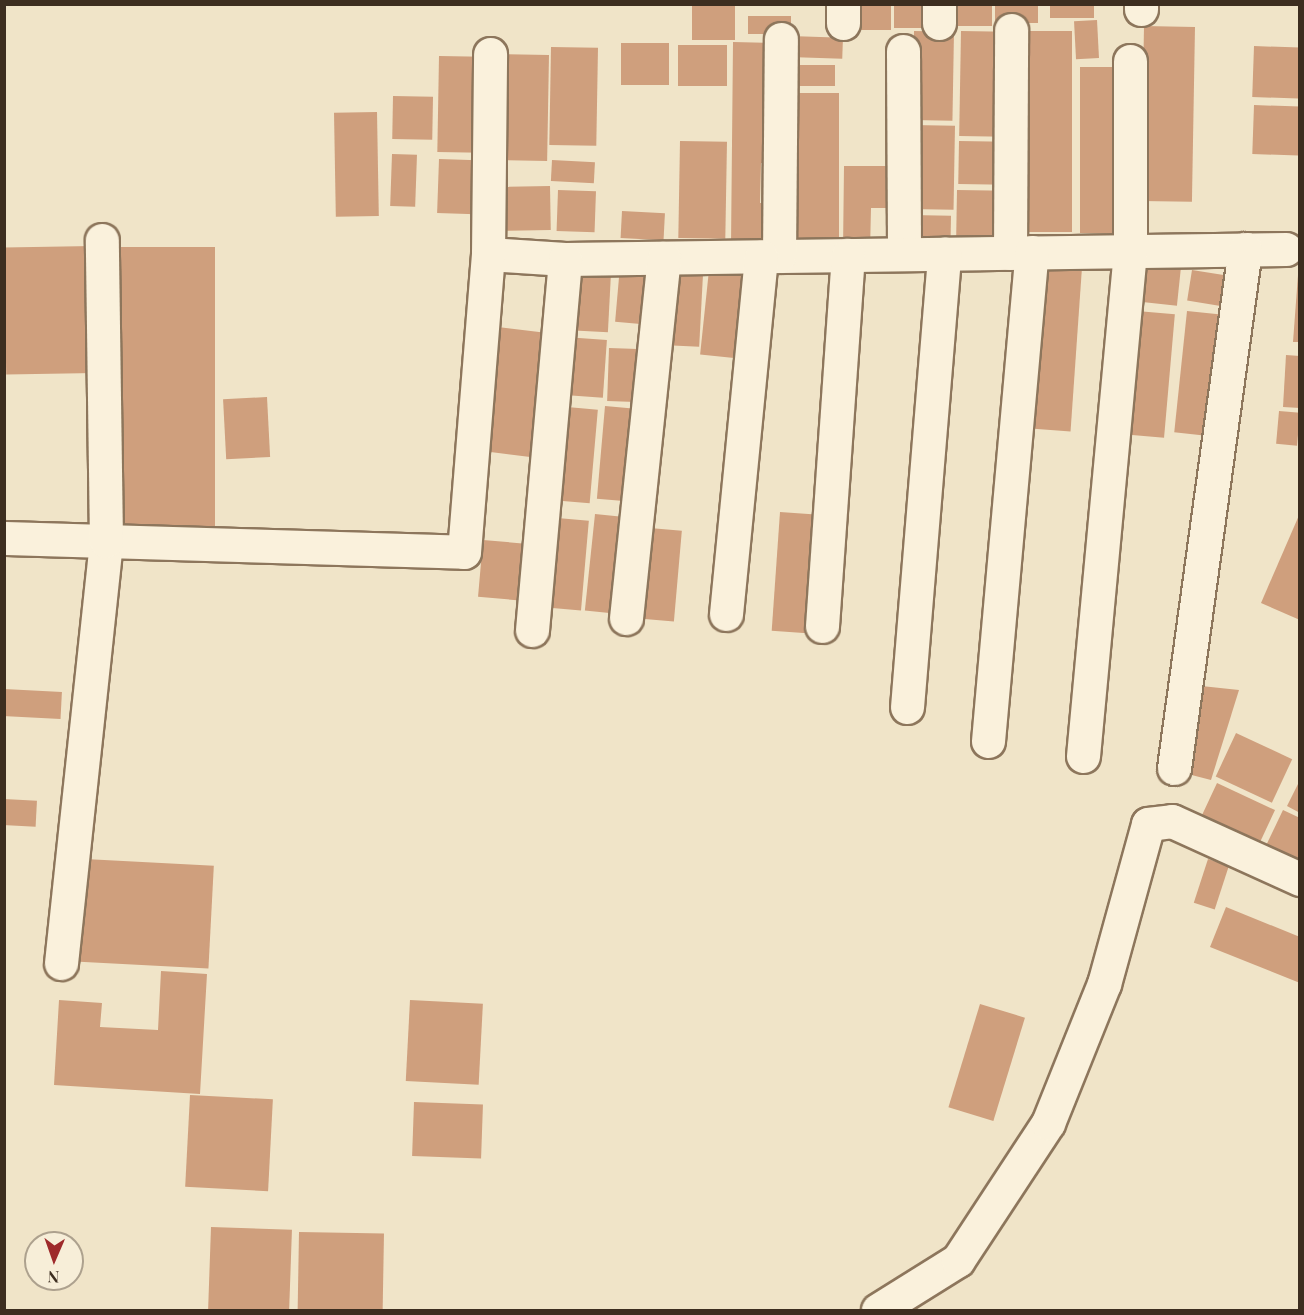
<!DOCTYPE html>
<style>
body{margin:0}
#map{position:relative;width:1304px;height:1315px;overflow:hidden;background:#f0e4c8;font-family:"Playfair Display",serif}
div>[style]{position:absolute}
.building>*{inset:0;background:#cf9f7d;transform-origin:0 0}
.roads{filter:drop-shadow(2px 0 #8d765c) drop-shadow(-2px 0 #8d765c) drop-shadow(0 2px #8d765c) drop-shadow(0 -2px #8d765c)}
.minor>*{height:33px;margin:-16.5px;padding:0 16.5px;transform-origin:16.5px;border-radius:16.5px;background:#faf1dc}
span{translate:-50% -50%;white-space:nowrap;text-align:center;line-height:1.15;-webkit-text-stroke:6px #f7eed8;paint-order:stroke}
.frame{position:absolute;inset:0;border:6px solid #3d2e20;pointer-events:none}
.north{position:absolute;left:24px;top:1231px;width:60px;height:60px;box-sizing:border-box;background:#f7eed8;border:2px solid #ada18e;border-radius:50%;rotate:182deg;font-size:16px;font-weight:700;line-height:24px;text-align:center;color:#3d2e20}
.north::after{content:'';display:block;margin:auto;width:21px;height:27px;background:#9e2a2b;clip-path:polygon(50% 0,100% 100%,50% 72%,0 100%)}
</style>
<div id="map">
<div class="building">
<i style="left:692px;top:4px;width:43px;height:36px"></i>
<i style="left:850px;top:4px;width:41px;height:26px"></i>
<i style="left:894px;top:4px;width:39px;height:24px"></i>
<i style="left:949px;top:4px;width:43px;height:22px"></i>
<i style="left:995px;top:4px;width:43px;height:19px"></i>
<i style="left:1050px;top:4px;width:44px;height:14px"></i>
<i style="left:791px;top:16px;width:18px;height:43px;rotate:90deg"></i>
<i style="left:1097px;top:20px;width:38px;height:23px;rotate:87deg"></i>
<i style="left:1144px;top:26px;width:51px;height:175px;rotate:1deg"></i>
<i style="left:914px;top:31px;width:40px;height:89px;rotate:1deg"></i>
<i style="left:961px;top:31px;width:45px;height:105px;rotate:1deg"></i>
<i style="left:1015px;top:31px;width:57px;height:201px"></i>
<i style="left:790px;top:36px;width:53px;height:21px;rotate:2deg"></i>
<i style="clip-path:polygon(733px 42px,776px 43px,775px 163px,761px 163px,760px 203px,774px 202px,774px 244px,731px 244px)"></i>
<i style="left:669px;top:43px;width:42px;height:48px;rotate:90deg"></i>
<i style="left:678px;top:45px;width:49px;height:41px"></i>
<i style="left:1254px;top:46px;width:46px;height:51px;rotate:2deg"></i>
<i style="left:551px;top:47px;width:47px;height:98px;rotate:1deg"></i>
<i style="left:495px;top:54px;width:54px;height:106px;rotate:1deg"></i>
<i style="left:439px;top:56px;width:44px;height:96px;rotate:1deg"></i>
<i style="left:784px;top:65px;width:51px;height:21px"></i>
<i style="left:1080px;top:67px;width:42px;height:166px"></i>
<i style="left:786px;top:93px;width:53px;height:153px"></i>
<i style="left:393px;top:96px;width:40px;height:43px;rotate:1deg"></i>
<i style="left:1254px;top:105px;width:46px;height:49px;rotate:2deg"></i>
<i style="left:377px;top:112px;width:104px;height:43px;rotate:89deg"></i>
<i style="left:912px;top:125px;width:43px;height:84px;rotate:1deg"></i>
<i style="left:680px;top:141px;width:47px;height:97px;rotate:1deg"></i>
<i style="left:959px;top:141px;width:47px;height:43px;rotate:1deg"></i>
<i style="left:392px;top:154px;width:25px;height:52px;rotate:2deg"></i>
<i style="left:439px;top:159px;width:46px;height:54px;rotate:2deg"></i>
<i style="left:552px;top:160px;width:43px;height:21px;rotate:3deg"></i>
<i style="clip-path:polygon(844px 166px,892px 166px,892px 208px,871px 208px,870px 251px,843px 250px)"></i>
<i style="left:550px;top:186px;width:44px;height:46px;rotate:89deg"></i>
<i style="left:558px;top:190px;width:38px;height:41px;rotate:2deg"></i>
<i style="left:957px;top:190px;width:49px;height:60px;rotate:1deg"></i>
<i style="left:622px;top:211px;width:43px;height:27px;rotate:3deg"></i>
<i style="left:911px;top:215px;width:40px;height:36px;rotate:1deg"></i>
<i style="left:93px;top:246px;width:127px;height:89px;rotate:89deg"></i>
<i style="left:215px;top:247px;width:280px;height:105px;rotate:90deg"></i>
<i style="left:1144px;top:265px;width:37px;height:37px;rotate:6deg"></i>
<i style="left:620px;top:266px;width:37px;height:56px;rotate:5deg"></i>
<i style="left:1042px;top:266px;width:40px;height:163px;rotate:4deg"></i>
<i style="left:709px;top:270px;width:39px;height:85px;rotate:6deg"></i>
<i style="left:1192px;top:270px;width:40px;height:31px;rotate:9deg"></i>
<i style="left:568px;top:272px;width:43px;height:58px;rotate:3deg"></i>
<i style="left:666px;top:273px;width:37px;height:72px;rotate:3deg"></i>
<i style="clip-path:polygon(1298px 275px,1300px 275px,1300px 342px,1293px 342px)"></i>
<i style="left:1137px;top:311px;width:38px;height:124px;rotate:5deg"></i>
<i style="left:1187px;top:311px;width:39px;height:122px;rotate:6deg"></i>
<i style="left:498px;top:327px;width:58px;height:125px;rotate:7deg"></i>
<i style="left:565px;top:337px;width:42px;height:58px;rotate:4deg"></i>
<i style="left:609px;top:348px;width:36px;height:53px;rotate:2deg"></i>
<i style="clip-path:polygon(1286px 355px,1300px 356px,1300px 408px,1283px 407px)"></i>
<i style="left:267px;top:397px;width:60px;height:44px;rotate:87deg"></i>
<i style="left:556px;top:406px;width:42px;height:94px;rotate:5deg"></i>
<i style="left:605px;top:406px;width:36px;height:93px;rotate:5deg"></i>
<i style="left:1279px;top:411px;width:21px;height:33px;rotate:5deg"></i>
<i style="left:780px;top:512px;width:39px;height:119px;rotate:4deg"></i>
<i style="clip-path:polygon(1300px 513px,1300px 620px,1261px 603px)"></i>
<i style="left:595px;top:514px;width:37px;height:97px;rotate:6deg"></i>
<i style="left:546px;top:517px;width:43px;height:90px;rotate:5deg"></i>
<i style="left:638px;top:527px;width:44px;height:91px;rotate:5deg"></i>
<i style="left:483px;top:540px;width:54px;height:57px;rotate:5deg"></i>
<i style="clip-path:polygon(1192px 685px,1239px 690px,1211px 780px,1180px 772px)"></i>
<i style="left:4px;top:689px;width:58px;height:27px;rotate:3deg"></i>
<i style="left:1236px;top:733px;width:62px;height:48px;rotate:25deg"></i>
<i style="clip-path:polygon(1300px 780px,1300px 813px,1287px 806px)"></i>
<i style="left:1217px;top:783px;width:64px;height:45px;rotate:25deg"></i>
<i style="left:4px;top:799px;width:33px;height:26px;rotate:3deg"></i>
<i style="clip-path:polygon(1283px 810px,1300px 818px,1300px 870px,1263px 852px)"></i>
<i style="left:85px;top:859px;width:129px;height:103px;rotate:3deg"></i>
<i style="left:1208px;top:859px;width:22px;height:46px;rotate:18deg"></i>
<i style="clip-path:polygon(1226px 907px,1300px 937px,1300px 983px,1210px 947px)"></i>
<i style="clip-path:polygon(161px 971px,207px 974px,200px 1094px,54px 1085px,59px 1000px,102px 1003px,100px 1027px,158px 1030px)"></i>
<i style="left:410px;top:1000px;width:73px;height:81px;rotate:3deg"></i>
<i style="left:980px;top:1004px;width:47px;height:108px;rotate:17deg"></i>
<i style="left:190px;top:1095px;width:83px;height:92px;rotate:3deg"></i>
<i style="left:414px;top:1102px;width:69px;height:54px;rotate:2deg"></i>
<i style="left:211px;top:1227px;width:81px;height:83px;rotate:2deg"></i>
<i style="left:299px;top:1232px;width:85px;height:78px;rotate:1deg"></i>
</div>
<div class="roads">
<div class="minor">
<i style="left:843px;top:4px;width:19px;rotate:90deg"></i>
<i style="left:939px;top:4px;width:19px;rotate:90deg"></i>
<i style="left:1141px;top:4px;width:5px;rotate:90deg"></i>
<i style="left:903px;top:51px;width:203px;rotate:89.7deg"></i>
<i style="left:1010px;top:253px;width:223px;rotate:-89.7deg"></i>
<i style="left:488px;top:254px;width:77px;rotate:3.7deg"></i>
<i style="left:565px;top:259px;width:721px;rotate:-0.79deg"></i>
<i style="left:779px;top:256px;width:217px;rotate:-89.5deg"></i>
<i style="left:4px;top:538px;width:460px;rotate:1.7deg"></i>
<i style="left:464px;top:552px;width:299px;rotate:-85.4deg"></i>
<i style="left:488px;top:254px;width:200px;rotate:-89.4deg"></i>
<i style="left:726px;top:614px;width:359px;rotate:-84.4deg"></i>
<i style="left:626px;top:618px;width:362px;rotate:-84deg"></i>
<i style="left:822px;top:626px;width:372px;rotate:-86deg"></i>
<i style="left:532px;top:630px;width:372px;rotate:-84.9deg"></i>
<i style="left:907px;top:707px;width:455px;rotate:-85.3deg"></i>
<i style="left:988px;top:741px;width:491px;rotate:-84.9deg"></i>
<i style="left:1083px;top:756px;width:507px;rotate:-84.68deg"></i>
<i style="left:1130px;top:251px;width:190px;rotate:-90deg"></i>
<i style="left:1174px;top:768px;width:524px;rotate:-82.21deg"></i>
<i style="left:61px;top:963px;width:424px;rotate:-83.9deg"></i>
<i style="left:106px;top:541px;width:301px;rotate:-90.8deg"></i>
<i style="left:878px;top:1310px;width:94px;rotate:-32deg"></i>
<i style="left:958px;top:1260px;width:164px;rotate:-56.7deg"></i>
<i style="left:1048px;top:1123px;width:150px;rotate:-68.1deg"></i>
<i style="left:1104px;top:984px;width:166px;rotate:-74.6deg"></i>
<i style="left:1148px;top:824px;width:24px;rotate:-7deg"></i>
<i style="left:1172px;top:821px;width:141px;rotate:24.4deg"></i>
</div>
</div>
<div class="frame"></div>
<div class="north">N</div>
</div>
